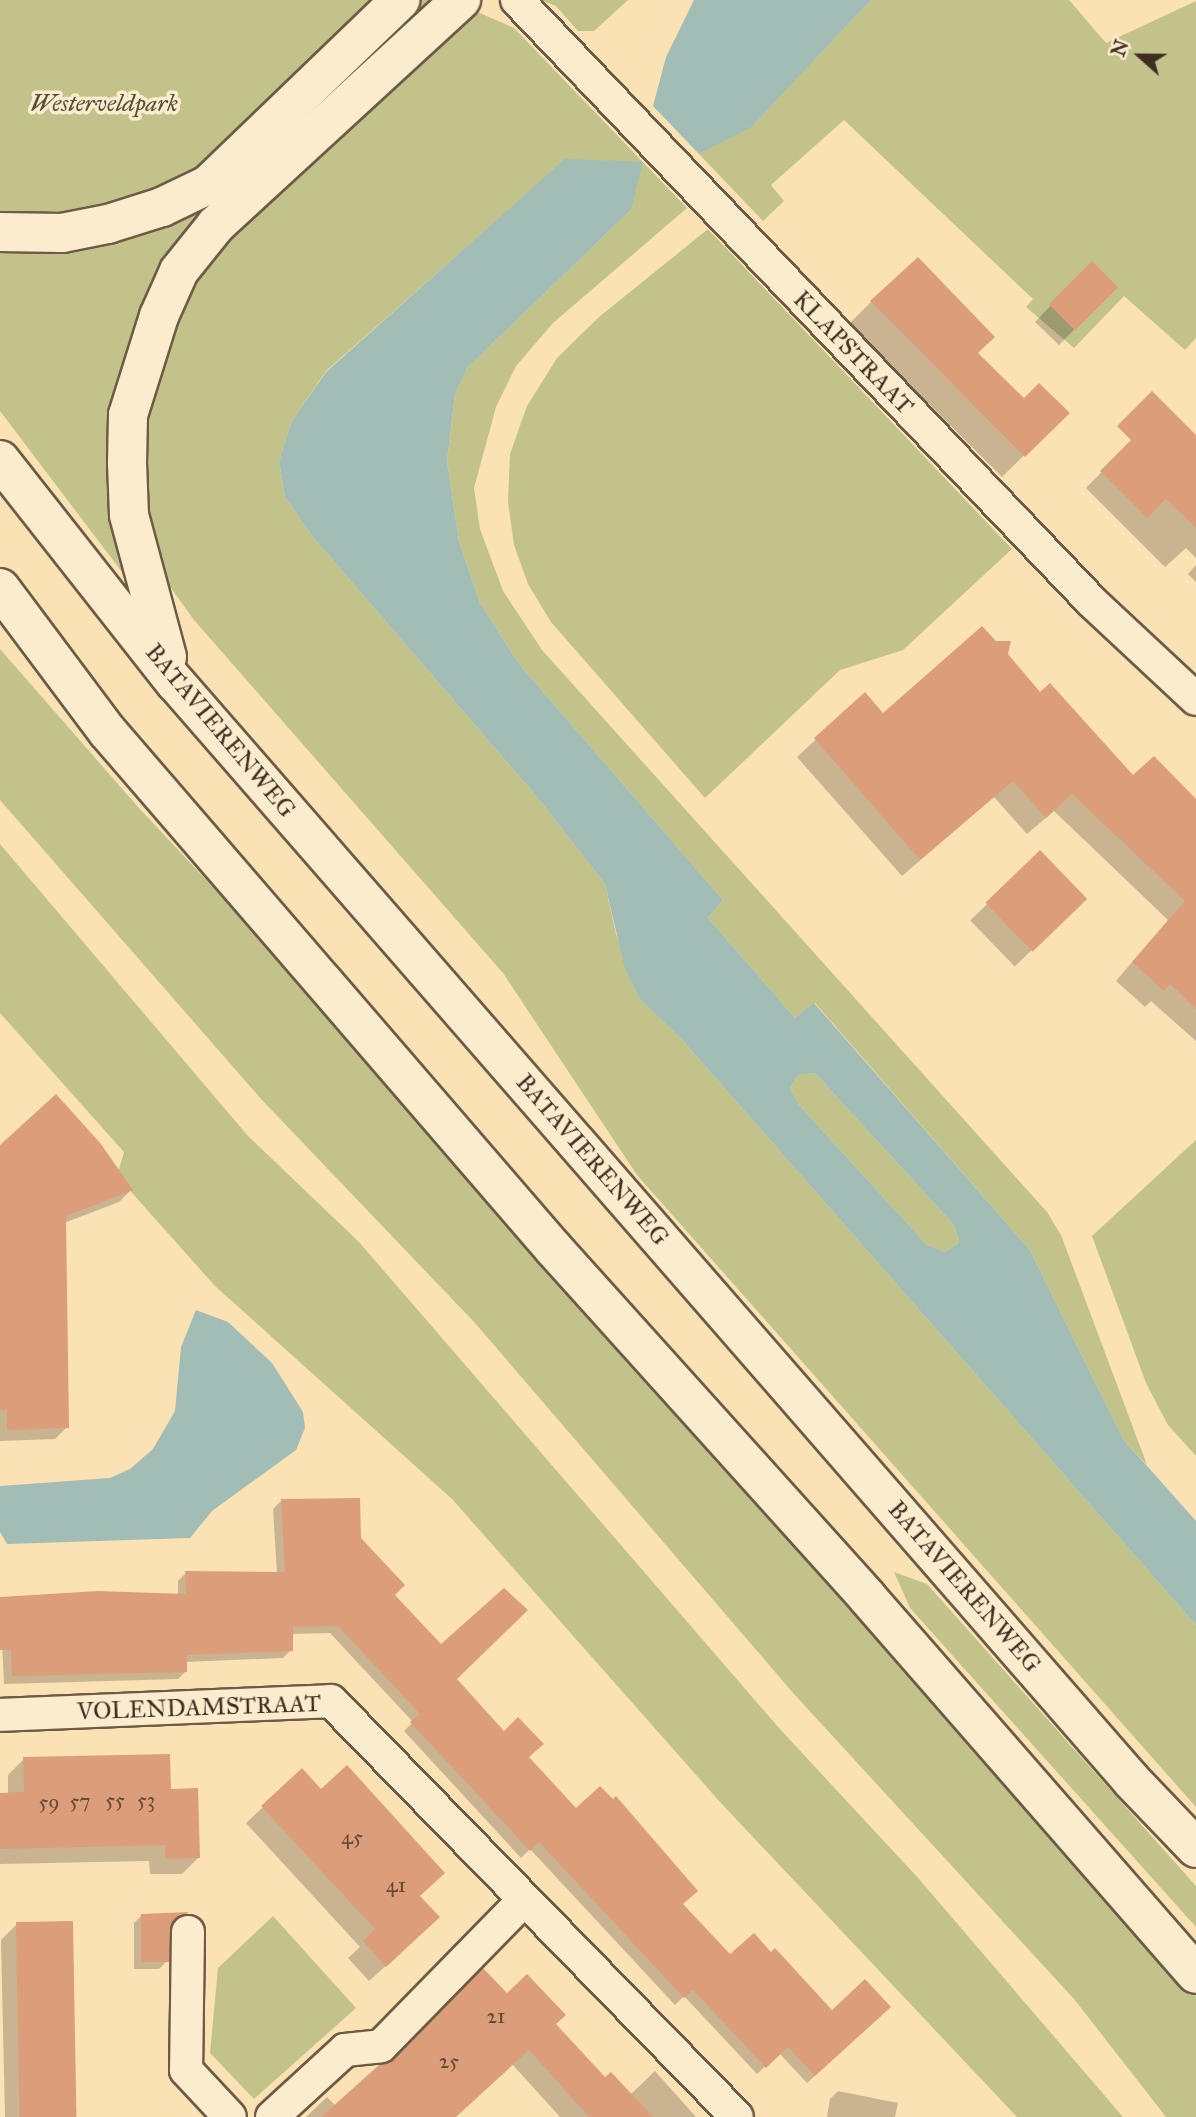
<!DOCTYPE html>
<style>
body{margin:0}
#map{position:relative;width:1196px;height:2117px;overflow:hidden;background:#fbe2b4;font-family:"IM FELL Great Primer",serif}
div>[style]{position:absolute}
.green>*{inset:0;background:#c2c28b}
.water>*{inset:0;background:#a2bcb6}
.shadow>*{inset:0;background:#0003;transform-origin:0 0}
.building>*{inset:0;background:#dc9e7a;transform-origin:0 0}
.roads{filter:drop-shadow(2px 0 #6e5b46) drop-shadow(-2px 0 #6e5b46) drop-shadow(0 2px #6e5b46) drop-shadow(0 -2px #6e5b46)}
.minor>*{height:32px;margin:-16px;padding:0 16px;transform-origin:16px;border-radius:16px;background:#fcecce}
.secondary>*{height:38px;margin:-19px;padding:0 19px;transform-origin:19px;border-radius:19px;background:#fcecce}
span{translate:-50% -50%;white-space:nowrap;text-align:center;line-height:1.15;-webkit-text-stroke:7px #fcecce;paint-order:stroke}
.number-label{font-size:21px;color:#664a38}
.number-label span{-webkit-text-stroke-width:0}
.park-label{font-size:24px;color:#594c37;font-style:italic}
.street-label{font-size:24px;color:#3f2e22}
.north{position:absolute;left:1105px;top:21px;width:70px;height:70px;-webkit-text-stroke:5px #fcecce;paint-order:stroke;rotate:291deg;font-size:19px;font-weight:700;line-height:28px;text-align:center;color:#3f2e22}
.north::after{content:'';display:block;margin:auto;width:24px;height:32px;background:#3f2e22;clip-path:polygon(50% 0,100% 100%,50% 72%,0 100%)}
</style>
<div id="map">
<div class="green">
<i style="clip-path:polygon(0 0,433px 0,181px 241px,151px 280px,129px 343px,113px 415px,128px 580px,0 411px,0 245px,75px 213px,0 216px)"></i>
<i style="clip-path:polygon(541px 0,628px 0,594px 31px,578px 31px,556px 6px)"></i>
<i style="clip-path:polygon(871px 0,1069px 0,1106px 43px,1196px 1px,1196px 338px,1185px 350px,1124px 296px,1074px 348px,1026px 307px,1033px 299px,844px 120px,771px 185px,784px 201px,763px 221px,699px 154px,751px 126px)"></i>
<i style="clip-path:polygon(475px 11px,514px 28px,687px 208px,553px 323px,516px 366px,496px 407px,474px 488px,480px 529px,503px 591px,542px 650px,1047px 1212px,1061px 1235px,1147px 1465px,1123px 1439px,1030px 1250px,815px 1003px,795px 1018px,708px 918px,723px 900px,519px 664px,480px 603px,459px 541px,447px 461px,455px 395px,467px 368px,631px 210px,565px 160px,326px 371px,292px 421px,279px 461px,285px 497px,313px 537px,538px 798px,605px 884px,616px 934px,640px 999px,684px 1042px,1196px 1625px,1196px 1807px,637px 1175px,503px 973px,194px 620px,158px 570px,142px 518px,142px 453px,153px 381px,198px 262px)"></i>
<i style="clip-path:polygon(708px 229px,1012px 549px,903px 650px,840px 670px,705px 798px,551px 622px,528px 584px,514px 545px,508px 502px,510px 454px,527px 406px,557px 358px,599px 317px)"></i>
<i style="clip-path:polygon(0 649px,138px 807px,419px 1107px,1180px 1974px,1196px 1997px,1196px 2117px,1166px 2117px,1074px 1999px,794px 1694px,475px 1323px,262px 1100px,0 800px)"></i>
<i style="clip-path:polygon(0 844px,248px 1136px,359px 1242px,779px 1728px,919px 1879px,1123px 2117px,1017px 2117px,720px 1802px,452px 1499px,215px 1286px,117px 1176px,124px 1152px,0 1013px)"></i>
<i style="clip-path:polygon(815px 1073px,954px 1225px,959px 1242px,945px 1252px,927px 1245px,799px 1105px,790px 1088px,798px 1075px)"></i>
<i style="clip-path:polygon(1196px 1140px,1196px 1456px,1168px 1425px,1146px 1383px,1092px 1236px)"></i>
<i style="clip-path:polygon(894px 1572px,927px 1584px,1196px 1886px,1196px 1927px,910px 1608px)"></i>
<i style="clip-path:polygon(273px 1916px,356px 2008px,254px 2099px,210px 2053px,218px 1968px)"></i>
</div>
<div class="water">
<i style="clip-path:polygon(694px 0,871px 0,751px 127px,699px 154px,653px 106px,666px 57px)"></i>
<i style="clip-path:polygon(evenodd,565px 159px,643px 162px,631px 210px,467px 368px,455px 395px,447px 461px,459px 541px,480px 603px,519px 664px,723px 900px,708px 918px,795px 1018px,814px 1003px,1030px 1250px,1123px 1439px,1196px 1521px,1196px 1625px,684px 1042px,640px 999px,625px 969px,605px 884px,538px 798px,313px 537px,285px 497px,279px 461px,292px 421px,326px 372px,565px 159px,815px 1073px,954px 1225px,959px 1242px,945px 1252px,927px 1245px,799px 1105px,790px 1088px,798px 1075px,815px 1073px)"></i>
<i style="clip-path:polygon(196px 1310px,228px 1322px,272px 1363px,303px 1412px,305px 1428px,296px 1450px,212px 1511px,190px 1538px,7px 1544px,0 1532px,0 1486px,110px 1478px,130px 1469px,153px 1449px,175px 1411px,181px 1347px)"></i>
</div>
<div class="shadow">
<i style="clip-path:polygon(1075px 280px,1116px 287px,1059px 345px,1035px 322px)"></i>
<i style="clip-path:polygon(871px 302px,976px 354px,1023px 401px,1067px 413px,1002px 477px,849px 324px)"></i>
<i style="clip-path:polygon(1129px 444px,1196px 448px,1196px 558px,1186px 548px,1165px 567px,1086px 488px)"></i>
<i style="clip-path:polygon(1196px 565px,1196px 582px,1188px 574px)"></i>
<i style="clip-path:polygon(1006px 654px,1040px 694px,1133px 778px,1196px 802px,1196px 1041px,1151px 1001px,1145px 1007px,1116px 981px,1168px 920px,1054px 811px,1027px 834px,994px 797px,902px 876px,797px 757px,865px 694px,883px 715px)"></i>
<i style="left:1040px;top:853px;width:64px;height:97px;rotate:46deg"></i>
<i style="clip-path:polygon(0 1147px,131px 1190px,119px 1202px,64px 1223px,67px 1427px,55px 1439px,0 1441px)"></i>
<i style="clip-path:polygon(281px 1501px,359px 1539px,393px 1595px,455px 1679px,576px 1810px,681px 1904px,730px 1957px,832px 2013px,881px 2015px,807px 2083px,779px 2053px,757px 2074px,684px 1996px,675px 2005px,530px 1849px,521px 1858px,404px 1731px,413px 1722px,330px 1633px,291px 1634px,291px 1650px,283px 1658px,185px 1662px,186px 1671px,178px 1679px,4px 1684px,0 1599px,178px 1595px,178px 1581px,186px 1573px,277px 1574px,273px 1509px)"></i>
<i style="clip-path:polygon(24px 1759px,169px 1791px,198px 1858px,182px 1874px,150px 1874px,149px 1861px,0 1864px,0 1795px,8px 1794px,8px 1775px)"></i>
<i style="clip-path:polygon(302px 1771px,419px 1897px,422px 1933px,369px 1981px,348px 1958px,360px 1947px,246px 1823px)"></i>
<i style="clip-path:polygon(185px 1914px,170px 1926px,167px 1961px,159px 1969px,134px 1969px,134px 1923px,142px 1915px)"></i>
<i style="clip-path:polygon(17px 1924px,76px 2117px,5px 2117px,1px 1940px)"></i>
<i style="clip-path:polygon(507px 1996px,554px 2024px,605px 2080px,630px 2095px,655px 2071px,696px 2117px,560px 2117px,512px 2064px,455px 2117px,306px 2117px,327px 2097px,336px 2106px,395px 2061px)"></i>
<i style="clip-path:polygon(838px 2091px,898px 2103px,895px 2117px,827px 2117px,830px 2099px)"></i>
</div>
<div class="building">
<i style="clip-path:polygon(918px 257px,995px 337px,978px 353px,1024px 398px,1039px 383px,1070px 413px,1025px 457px,870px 301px)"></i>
<i style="left:1092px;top:261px;width:37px;height:61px;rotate:45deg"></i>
<i style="clip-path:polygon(1152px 391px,1196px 435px,1196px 528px,1166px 499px,1147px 518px,1100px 471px,1131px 440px,1117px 426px)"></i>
<i style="clip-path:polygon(982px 626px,996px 641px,1011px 641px,1008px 654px,1040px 692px,1050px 683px,1133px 775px,1154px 756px,1196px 799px,1196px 1009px,1170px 984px,1164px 991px,1132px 962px,1185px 901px,1072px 794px,1046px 818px,1013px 781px,920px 860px,814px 738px,865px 692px,883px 713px)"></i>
<i style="left:1040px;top:850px;width:68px;height:76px;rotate:46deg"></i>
<i style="clip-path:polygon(56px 1094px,101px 1144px,133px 1190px,66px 1216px,69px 1428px,7px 1430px,7px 1410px,0 1410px,0 1145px)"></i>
<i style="clip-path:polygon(360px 1498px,361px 1538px,405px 1585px,395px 1595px,441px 1644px,504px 1588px,528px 1610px,457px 1679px,504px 1731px,518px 1717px,544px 1744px,529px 1757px,576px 1808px,600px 1786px,613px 1799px,616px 1796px,698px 1891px,683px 1904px,730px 1954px,754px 1933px,771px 1952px,775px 1948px,832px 2010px,865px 1979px,891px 2007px,815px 2076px,788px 2047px,766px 2068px,693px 1990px,684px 1998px,539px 1842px,530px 1851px,410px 1722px,420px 1714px,338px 1626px,293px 1627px,293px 1651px,187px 1655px,187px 1672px,12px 1676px,11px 1650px,0 1650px,0 1597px,98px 1591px,186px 1594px,185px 1571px,285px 1572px,281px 1499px)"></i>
<i style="clip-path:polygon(170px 1754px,171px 1789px,198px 1788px,200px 1858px,165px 1859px,165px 1845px,0 1849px,0 1793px,24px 1792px,23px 1757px)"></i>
<i style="clip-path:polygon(347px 1765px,445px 1873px,420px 1896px,440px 1917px,386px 1967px,363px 1941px,375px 1929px,261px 1806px,302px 1768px,321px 1789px)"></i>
<i style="clip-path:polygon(189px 1912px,172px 1923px,169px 1962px,141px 1962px,141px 1914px)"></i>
<i style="left:73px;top:1921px;width:196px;height:57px;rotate:89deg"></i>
<i style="clip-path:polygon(483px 1968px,507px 1993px,527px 1974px,566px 2015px,556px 2024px,605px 2077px,611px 2072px,653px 2117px,589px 2117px,529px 2050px,456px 2117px,321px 2117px,379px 2065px,394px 2059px)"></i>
</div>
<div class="roads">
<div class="minor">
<i style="left:517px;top:0;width:832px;rotate:46.31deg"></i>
<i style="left:1092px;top:602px;width:142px;rotate:43deg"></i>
<i style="left:0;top:1715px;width:331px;rotate:-2.4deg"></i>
<i style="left:331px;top:1701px;width:581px;rotate:45.7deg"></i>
<i style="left:188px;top:1932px;width:138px;rotate:90.8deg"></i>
<i style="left:186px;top:2070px;width:64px;rotate:46.9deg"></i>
<i style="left:272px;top:2117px;width:99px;rotate:-42.5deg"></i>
<i style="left:345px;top:2050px;width:36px;rotate:-6deg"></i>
<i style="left:381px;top:2046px;width:204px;rotate:-45.6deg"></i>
</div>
<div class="secondary">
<i style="left:0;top:232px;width:62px;rotate:0.9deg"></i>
<i style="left:62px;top:233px;width:47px;rotate:-11.1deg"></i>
<i style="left:108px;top:224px;width:57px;rotate:-17.5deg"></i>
<i style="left:162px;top:207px;width:51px;rotate:-25.6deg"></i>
<i style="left:208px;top:185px;width:267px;rotate:-43.9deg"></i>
<i style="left:0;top:460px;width:283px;rotate:51.8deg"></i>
<i style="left:175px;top:682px;width:1456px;rotate:48.95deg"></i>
<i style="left:1131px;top:1780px;width:94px;rotate:46.3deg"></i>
<i style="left:0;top:588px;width:179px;rotate:53.2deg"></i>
<i style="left:107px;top:731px;width:683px;rotate:49.22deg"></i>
<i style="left:553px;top:1248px;width:469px;rotate:48deg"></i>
<i style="left:867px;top:1597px;width:500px;rotate:48.89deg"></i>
<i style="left:167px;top:657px;width:147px;rotate:-105deg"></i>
<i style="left:129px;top:515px;width:52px;rotate:-92.2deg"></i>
<i style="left:127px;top:463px;width:48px;rotate:-88.8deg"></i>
<i style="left:128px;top:415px;width:104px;rotate:-72.6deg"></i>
<i style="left:159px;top:316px;width:49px;rotate:-66deg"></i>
<i style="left:179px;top:271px;width:59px;rotate:-51.2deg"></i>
<i style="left:216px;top:225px;width:333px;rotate:-42.6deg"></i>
</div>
</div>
<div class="number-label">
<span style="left:115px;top:1800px">55</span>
<span style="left:146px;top:1800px">53</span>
<span style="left:80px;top:1801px">57</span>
<span style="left:49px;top:1802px">59</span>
<span style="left:352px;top:1837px">45</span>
<span style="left:396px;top:1885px">41</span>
<span style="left:496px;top:2016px">21</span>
<span style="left:449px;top:2061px">25</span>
</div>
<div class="park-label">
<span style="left:104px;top:104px">Westerveldpark</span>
</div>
<div class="street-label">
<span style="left:853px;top:353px;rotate:46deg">KLAPSTRAAT</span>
<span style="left:220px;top:731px;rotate:50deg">BATAVIERENWEG</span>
<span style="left:592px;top:1160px;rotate:49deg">BATAVIERENWEG</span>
<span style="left:964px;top:1587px;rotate:49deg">BATAVIERENWEG</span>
<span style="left:199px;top:1708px;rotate:-2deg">VOLENDAMSTRAAT</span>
</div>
<div class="north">N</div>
</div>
